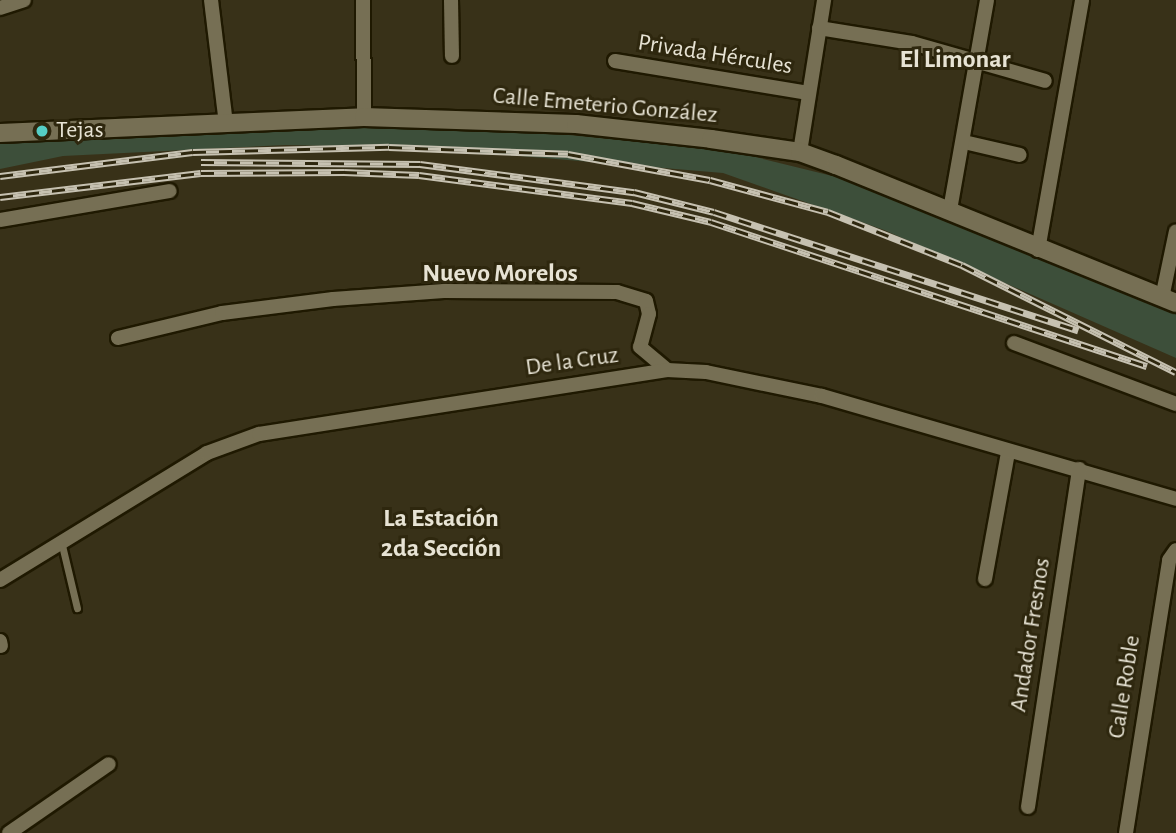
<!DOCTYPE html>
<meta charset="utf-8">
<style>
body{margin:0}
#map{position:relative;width:1176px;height:833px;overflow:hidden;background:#383118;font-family:"Alegreya Sans",sans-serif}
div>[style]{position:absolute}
.green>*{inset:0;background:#3d4f3a}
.roads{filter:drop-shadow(2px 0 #1f1901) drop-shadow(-2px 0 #1f1901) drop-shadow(0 2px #1f1901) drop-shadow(0 -2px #1f1901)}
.service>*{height:7px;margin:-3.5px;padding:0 3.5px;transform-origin:3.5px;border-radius:3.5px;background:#766f54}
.minor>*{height:14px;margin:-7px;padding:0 7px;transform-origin:7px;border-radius:7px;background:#766f54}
.tertiary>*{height:18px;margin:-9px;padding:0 9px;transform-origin:9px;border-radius:9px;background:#766f54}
.rail>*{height:7px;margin-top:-3.5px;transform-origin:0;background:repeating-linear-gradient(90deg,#2e270e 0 13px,#c6c1b1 0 26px);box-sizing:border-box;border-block:2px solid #c6c1b1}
.dots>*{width:19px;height:19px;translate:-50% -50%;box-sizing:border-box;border:4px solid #2e270e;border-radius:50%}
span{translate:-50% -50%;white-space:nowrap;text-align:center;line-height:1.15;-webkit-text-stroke:6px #2e270e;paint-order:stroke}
.street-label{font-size:24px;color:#e7e3d4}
.poi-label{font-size:24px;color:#e7e3d4}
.left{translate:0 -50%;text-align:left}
.neighbourhood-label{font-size:26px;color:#e7e3d4;font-weight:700}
</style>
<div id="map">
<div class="green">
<i style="clip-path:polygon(467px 125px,731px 151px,861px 183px,1176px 314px,1176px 358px,884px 230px,723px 173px,425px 148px,286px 145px,63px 156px,0 169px,0 141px,257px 126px)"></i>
</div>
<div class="roads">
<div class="service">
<i style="left:61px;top:541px;width:69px;rotate:76.6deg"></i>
</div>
<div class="minor">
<i style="left:211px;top:0;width:125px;rotate:83.1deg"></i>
<i style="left:363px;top:0;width:117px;rotate:89.5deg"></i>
<i style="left:451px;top:0;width:56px;rotate:89deg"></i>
<i style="left:0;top:8px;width:25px;rotate:-18deg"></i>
<i style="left:819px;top:28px;width:94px;rotate:9.2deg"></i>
<i style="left:912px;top:43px;width:138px;rotate:15.9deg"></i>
<i style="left:615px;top:61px;width:196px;rotate:9.4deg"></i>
<i style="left:964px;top:142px;width:57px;rotate:13.1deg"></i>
<i style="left:800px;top:152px;width:154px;rotate:-81deg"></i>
<i style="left:950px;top:210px;width:213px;rotate:-80deg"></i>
<i style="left:0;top:220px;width:172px;rotate:-9.7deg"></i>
<i style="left:1038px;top:250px;width:254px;rotate:-80deg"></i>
<i style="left:1162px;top:298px;width:68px;rotate:-78.2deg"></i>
<i style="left:118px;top:338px;width:107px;rotate:-13.5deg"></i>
<i style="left:222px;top:313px;width:112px;rotate:-7.2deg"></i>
<i style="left:333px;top:299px;width:111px;rotate:-4.1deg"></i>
<i style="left:444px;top:291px;width:173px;rotate:0.3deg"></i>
<i style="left:617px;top:292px;width:30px;rotate:17deg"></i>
<i style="left:646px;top:301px;width:13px;rotate:77deg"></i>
<i style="left:649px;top:314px;width:34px;rotate:105deg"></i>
<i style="left:640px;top:347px;width:35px;rotate:40deg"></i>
<i style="left:1014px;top:343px;width:173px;rotate:20.6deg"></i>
<i style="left:985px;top:579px;width:129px;rotate:-79.7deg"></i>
<i style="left:0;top:580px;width:243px;rotate:-31.5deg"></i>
<i style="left:207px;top:453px;width:55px;rotate:-20.1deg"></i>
<i style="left:259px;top:434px;width:413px;rotate:-8.9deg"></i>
<i style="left:667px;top:370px;width:39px;rotate:3deg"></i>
<i style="left:706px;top:372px;width:118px;rotate:11.7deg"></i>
<i style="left:822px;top:396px;width:369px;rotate:16.2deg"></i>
<i style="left:0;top:641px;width:5px;rotate:79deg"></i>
<i style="left:1028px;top:807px;width:342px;rotate:-81.4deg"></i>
<i style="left:9px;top:833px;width:121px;rotate:-34.6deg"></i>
<i style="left:1126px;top:833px;width:276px;rotate:-81deg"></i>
<i style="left:1169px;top:560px;width:12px;rotate:-55deg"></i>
</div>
<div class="tertiary">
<i style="left:0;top:133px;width:364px;rotate:-2.5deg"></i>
<i style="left:364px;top:117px;width:212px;rotate:1.9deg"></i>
<i style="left:576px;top:124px;width:136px;rotate:6.3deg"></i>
<i style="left:711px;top:139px;width:90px;rotate:8.3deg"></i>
<i style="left:800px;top:152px;width:38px;rotate:20deg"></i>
<i style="left:836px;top:165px;width:367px;rotate:22.1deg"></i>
</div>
</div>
<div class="rail">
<i style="left:201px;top:162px;width:219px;rotate:0.5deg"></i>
<i style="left:420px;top:164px;width:216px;rotate:7.5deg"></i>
<i style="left:634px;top:192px;width:82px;rotate:14deg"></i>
<i style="left:714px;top:212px;width:383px;rotate:18deg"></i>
<i style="left:0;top:176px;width:194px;rotate:-7.1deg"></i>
<i style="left:193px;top:152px;width:196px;rotate:-1.5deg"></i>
<i style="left:389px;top:147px;width:179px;rotate:2.2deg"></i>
<i style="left:568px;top:154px;width:144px;rotate:10.4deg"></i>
<i style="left:710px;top:180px;width:122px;rotate:15.2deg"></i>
<i style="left:828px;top:212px;width:144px;rotate:21.6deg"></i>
<i style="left:962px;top:265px;width:239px;rotate:26.6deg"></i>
<i style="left:0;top:197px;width:202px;rotate:-6.8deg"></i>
<i style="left:201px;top:173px;width:143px;rotate:-0.4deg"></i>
<i style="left:344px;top:172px;width:75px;rotate:2.3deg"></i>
<i style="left:419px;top:175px;width:215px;rotate:7.5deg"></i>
<i style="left:632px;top:203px;width:81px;rotate:13.5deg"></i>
<i style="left:711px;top:222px;width:459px;rotate:18.3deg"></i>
</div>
<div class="dots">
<i style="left:42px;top:131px;background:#55cec5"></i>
</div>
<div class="street-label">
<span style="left:715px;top:55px;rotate:9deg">Privada Hércules</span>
<span style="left:605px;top:106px;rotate:5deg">Calle Emeterio González</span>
<span style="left:572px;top:362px;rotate:-8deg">De la Cruz</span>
<span style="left:1031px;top:635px;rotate:-81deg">Andador Fresnos</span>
<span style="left:1125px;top:687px;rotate:-81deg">Calle Roble</span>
</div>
<div class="poi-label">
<span class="left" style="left:56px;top:131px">Tejas</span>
</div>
<div class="neighbourhood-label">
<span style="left:955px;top:60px">El Limonar</span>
<span style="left:500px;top:274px">Nuevo Morelos</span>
<span style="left:441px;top:534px">La Estación<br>2da Sección</span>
</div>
</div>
